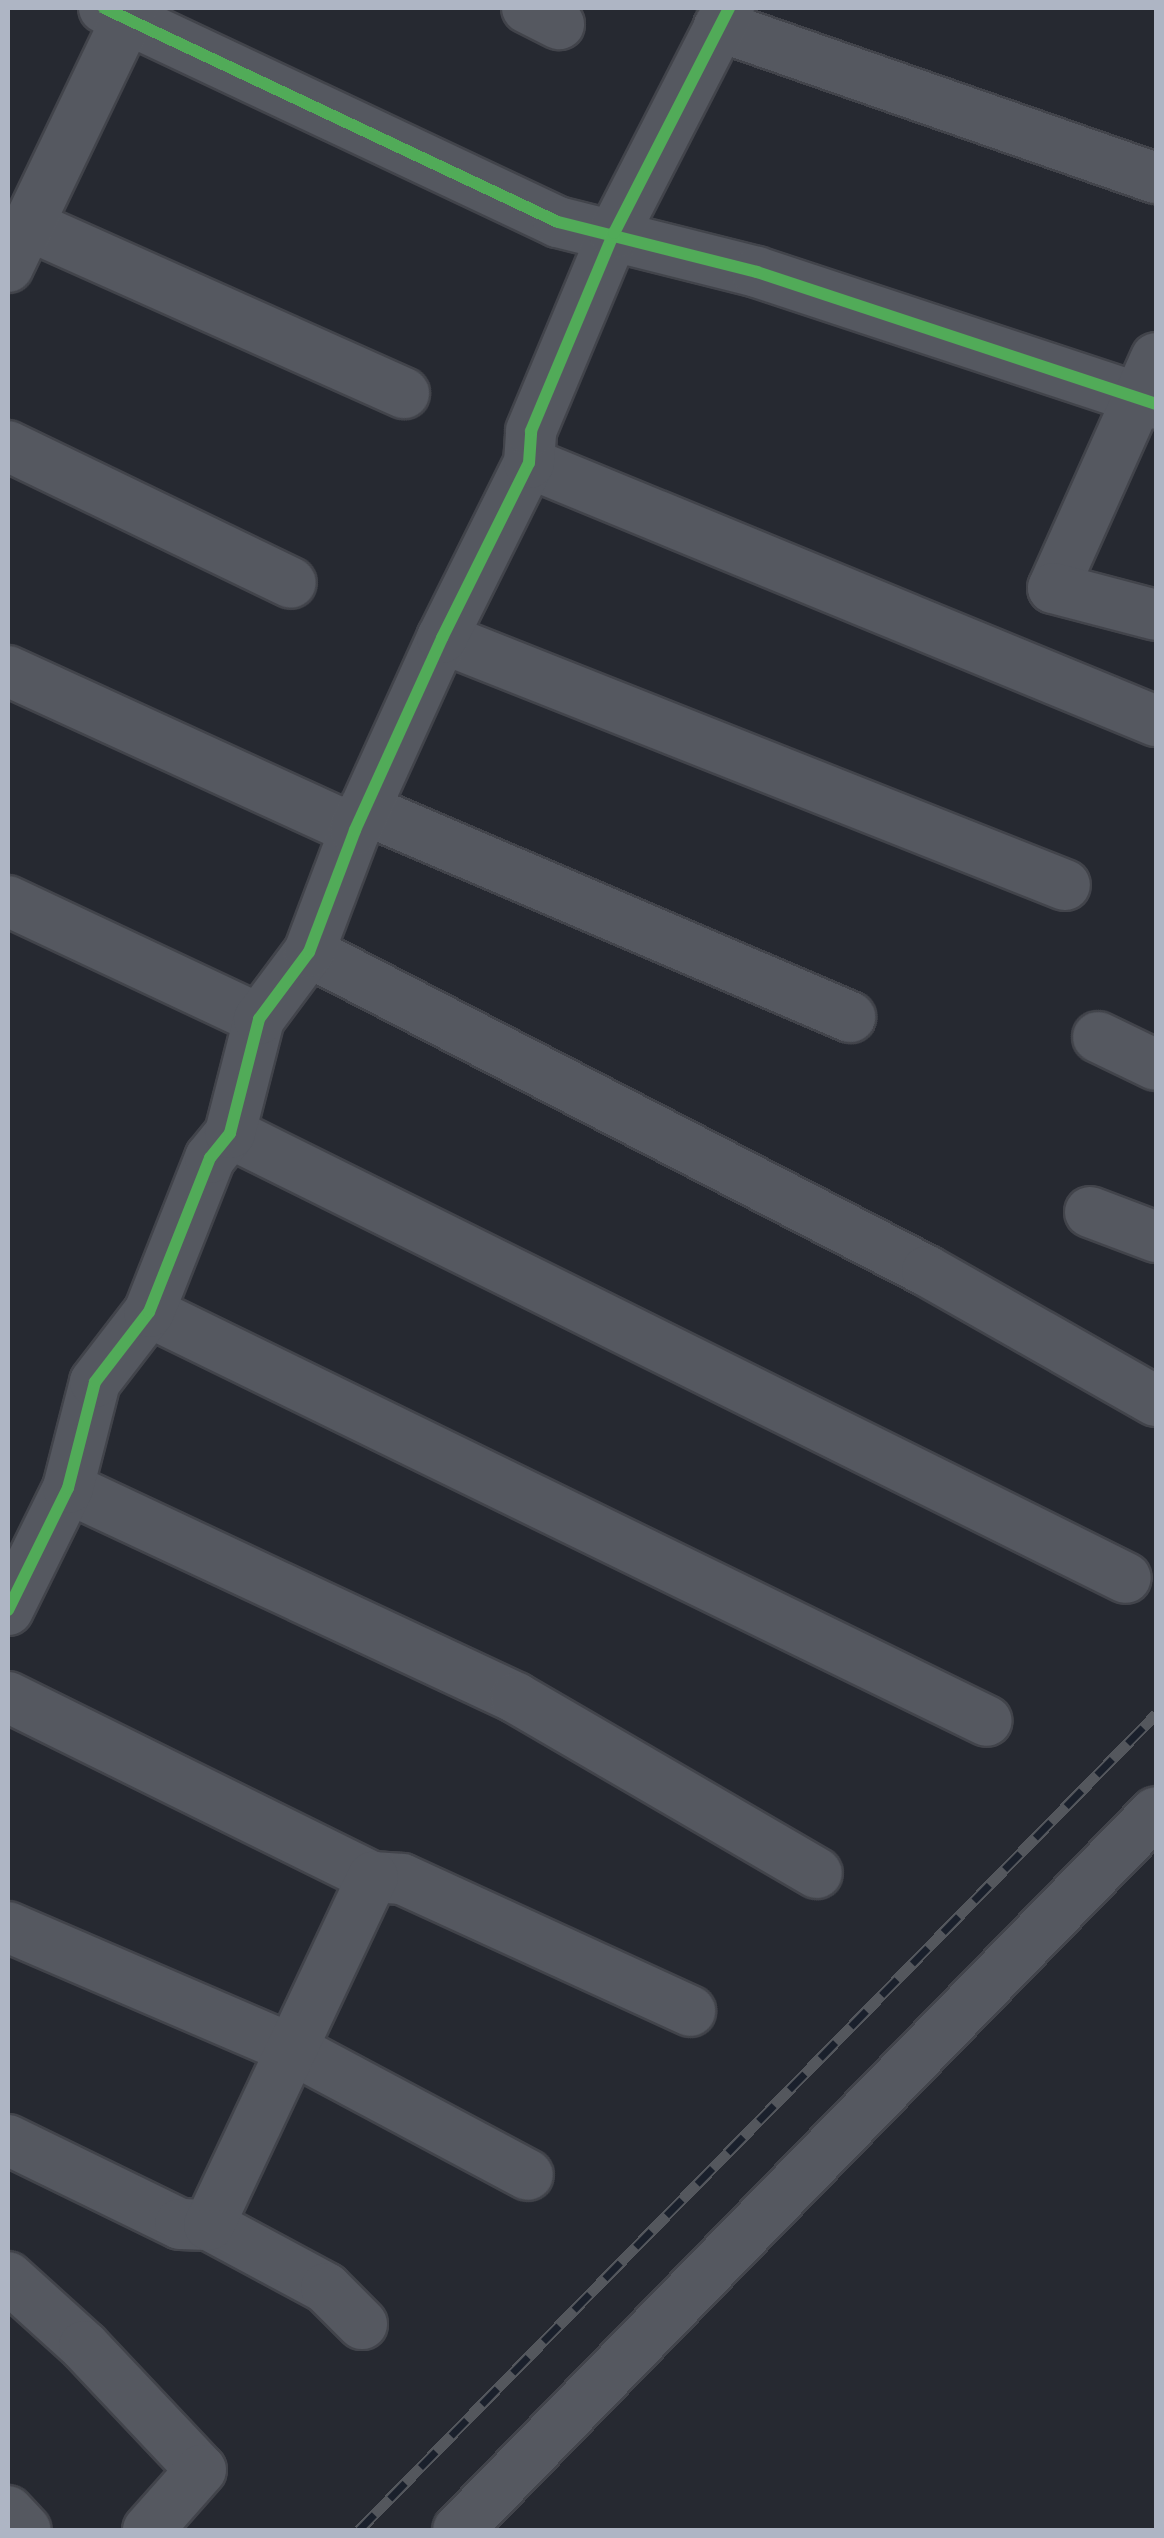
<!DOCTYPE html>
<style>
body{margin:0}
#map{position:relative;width:1164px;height:2538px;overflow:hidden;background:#262931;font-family:"Work Sans",sans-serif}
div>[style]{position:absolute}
.roads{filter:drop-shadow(2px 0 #42444b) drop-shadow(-2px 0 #42444b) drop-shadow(0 2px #42444b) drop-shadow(0 -2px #42444b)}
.minor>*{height:50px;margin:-25px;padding:0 25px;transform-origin:25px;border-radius:25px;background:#555860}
.rail>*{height:11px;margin-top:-5.5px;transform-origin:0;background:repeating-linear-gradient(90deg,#1a202c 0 22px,#54575d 0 44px);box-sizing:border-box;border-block:2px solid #54575d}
.cycleway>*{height:12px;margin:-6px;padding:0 6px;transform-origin:6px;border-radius:6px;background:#51ab58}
span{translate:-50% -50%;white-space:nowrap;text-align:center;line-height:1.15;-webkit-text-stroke:8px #1a202c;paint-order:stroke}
.frame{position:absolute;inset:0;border:10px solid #aeb5c4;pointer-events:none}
</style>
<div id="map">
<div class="roads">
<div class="minor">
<i style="left:104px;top:8px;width:502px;rotate:25.24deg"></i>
<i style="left:558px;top:222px;width:205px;rotate:14.1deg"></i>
<i style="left:757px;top:272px;width:420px;rotate:18.3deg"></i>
<i style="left:527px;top:8px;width:36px;rotate:27deg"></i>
<i style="left:719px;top:26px;width:463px;rotate:19.2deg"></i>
<i style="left:28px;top:225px;width:412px;rotate:24.1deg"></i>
<i style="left:8px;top:267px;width:287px;rotate:-64.4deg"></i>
<i style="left:1156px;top:358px;width:252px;rotate:114.1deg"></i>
<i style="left:1053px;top:588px;width:106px;rotate:14.7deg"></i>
<i style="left:8px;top:446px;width:314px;rotate:25.8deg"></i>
<i style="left:529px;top:463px;width:678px;rotate:22.37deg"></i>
<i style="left:442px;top:638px;width:670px;rotate:21.63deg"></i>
<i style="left:8px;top:671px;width:382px;rotate:24.6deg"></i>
<i style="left:364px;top:809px;width:529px;rotate:23.17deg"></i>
<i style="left:8px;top:901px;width:277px;rotate:25.2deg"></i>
<i style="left:309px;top:952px;width:695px;rotate:27.3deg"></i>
<i style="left:927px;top:1271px;width:263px;rotate:29.6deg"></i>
<i style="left:1098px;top:1037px;width:64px;rotate:25.8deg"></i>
<i style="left:230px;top:1133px;width:1000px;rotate:26.41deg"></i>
<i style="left:1090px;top:1212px;width:71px;rotate:20.7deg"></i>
<i style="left:149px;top:1312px;width:932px;rotate:26.02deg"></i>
<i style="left:68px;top:1488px;width:495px;rotate:25.1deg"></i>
<i style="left:516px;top:1698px;width:348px;rotate:30.2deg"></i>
<i style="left:8px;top:1610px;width:136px;rotate:-63.8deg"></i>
<i style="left:68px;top:1488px;width:109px;rotate:-75.7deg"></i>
<i style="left:95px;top:1382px;width:88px;rotate:-52.4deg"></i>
<i style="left:149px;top:1312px;width:166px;rotate:-68.4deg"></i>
<i style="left:210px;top:1158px;width:32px;rotate:-51deg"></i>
<i style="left:230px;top:1133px;width:118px;rotate:-75.7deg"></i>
<i style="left:259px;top:1019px;width:84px;rotate:-53.3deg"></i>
<i style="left:309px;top:952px;width:130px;rotate:-69.3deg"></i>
<i style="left:355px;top:830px;width:211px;rotate:-65.6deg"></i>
<i style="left:442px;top:638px;width:195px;rotate:-63.6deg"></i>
<i style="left:529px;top:463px;width:32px;rotate:-86deg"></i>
<i style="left:531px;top:431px;width:215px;rotate:-67.3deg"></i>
<i style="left:614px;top:233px;width:253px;rotate:-62.9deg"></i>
<i style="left:8px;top:1697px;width:407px;rotate:26.3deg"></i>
<i style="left:373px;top:1877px;width:29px;rotate:4deg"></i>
<i style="left:402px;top:1879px;width:317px;rotate:24.6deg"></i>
<i style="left:8px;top:1927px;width:311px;rotate:23.3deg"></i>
<i style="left:294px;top:2050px;width:265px;rotate:28.1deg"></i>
<i style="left:8px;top:2140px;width:191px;rotate:26deg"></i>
<i style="left:180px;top:2224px;width:29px;rotate:2deg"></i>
<i style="left:209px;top:2225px;width:133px;rotate:28.3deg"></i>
<i style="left:326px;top:2288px;width:51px;rotate:45deg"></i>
<i style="left:209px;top:2225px;width:385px;rotate:-64.8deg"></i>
<i style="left:8px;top:2277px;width:103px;rotate:42.2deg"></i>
<i style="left:84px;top:2346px;width:170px;rotate:46.7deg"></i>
<i style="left:201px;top:2470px;width:80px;rotate:131.5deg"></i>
<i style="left:8px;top:2511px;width:26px;rotate:47deg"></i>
<i style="left:458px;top:2530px;width:1001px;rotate:-45.81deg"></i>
</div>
</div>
<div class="rail">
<i style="left:359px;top:2530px;width:1141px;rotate:-45.67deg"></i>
</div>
<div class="cycleway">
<i style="left:104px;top:8px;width:502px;rotate:25.24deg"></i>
<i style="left:558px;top:222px;width:205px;rotate:14.1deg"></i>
<i style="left:757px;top:272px;width:420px;rotate:18.3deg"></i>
<i style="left:8px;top:1610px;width:136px;rotate:-63.8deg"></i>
<i style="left:68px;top:1488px;width:109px;rotate:-75.7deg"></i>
<i style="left:95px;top:1382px;width:88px;rotate:-52.4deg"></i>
<i style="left:149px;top:1312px;width:166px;rotate:-68.4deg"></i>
<i style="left:210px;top:1158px;width:32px;rotate:-51deg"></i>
<i style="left:230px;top:1133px;width:118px;rotate:-75.7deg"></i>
<i style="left:259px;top:1019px;width:84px;rotate:-53.3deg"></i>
<i style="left:309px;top:952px;width:130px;rotate:-69.3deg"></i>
<i style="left:355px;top:830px;width:211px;rotate:-65.6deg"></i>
<i style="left:442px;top:638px;width:195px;rotate:-63.6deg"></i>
<i style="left:529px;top:463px;width:32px;rotate:-86deg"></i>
<i style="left:531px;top:431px;width:215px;rotate:-67.3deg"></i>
<i style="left:614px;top:233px;width:253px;rotate:-62.9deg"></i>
</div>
<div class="frame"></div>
</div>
